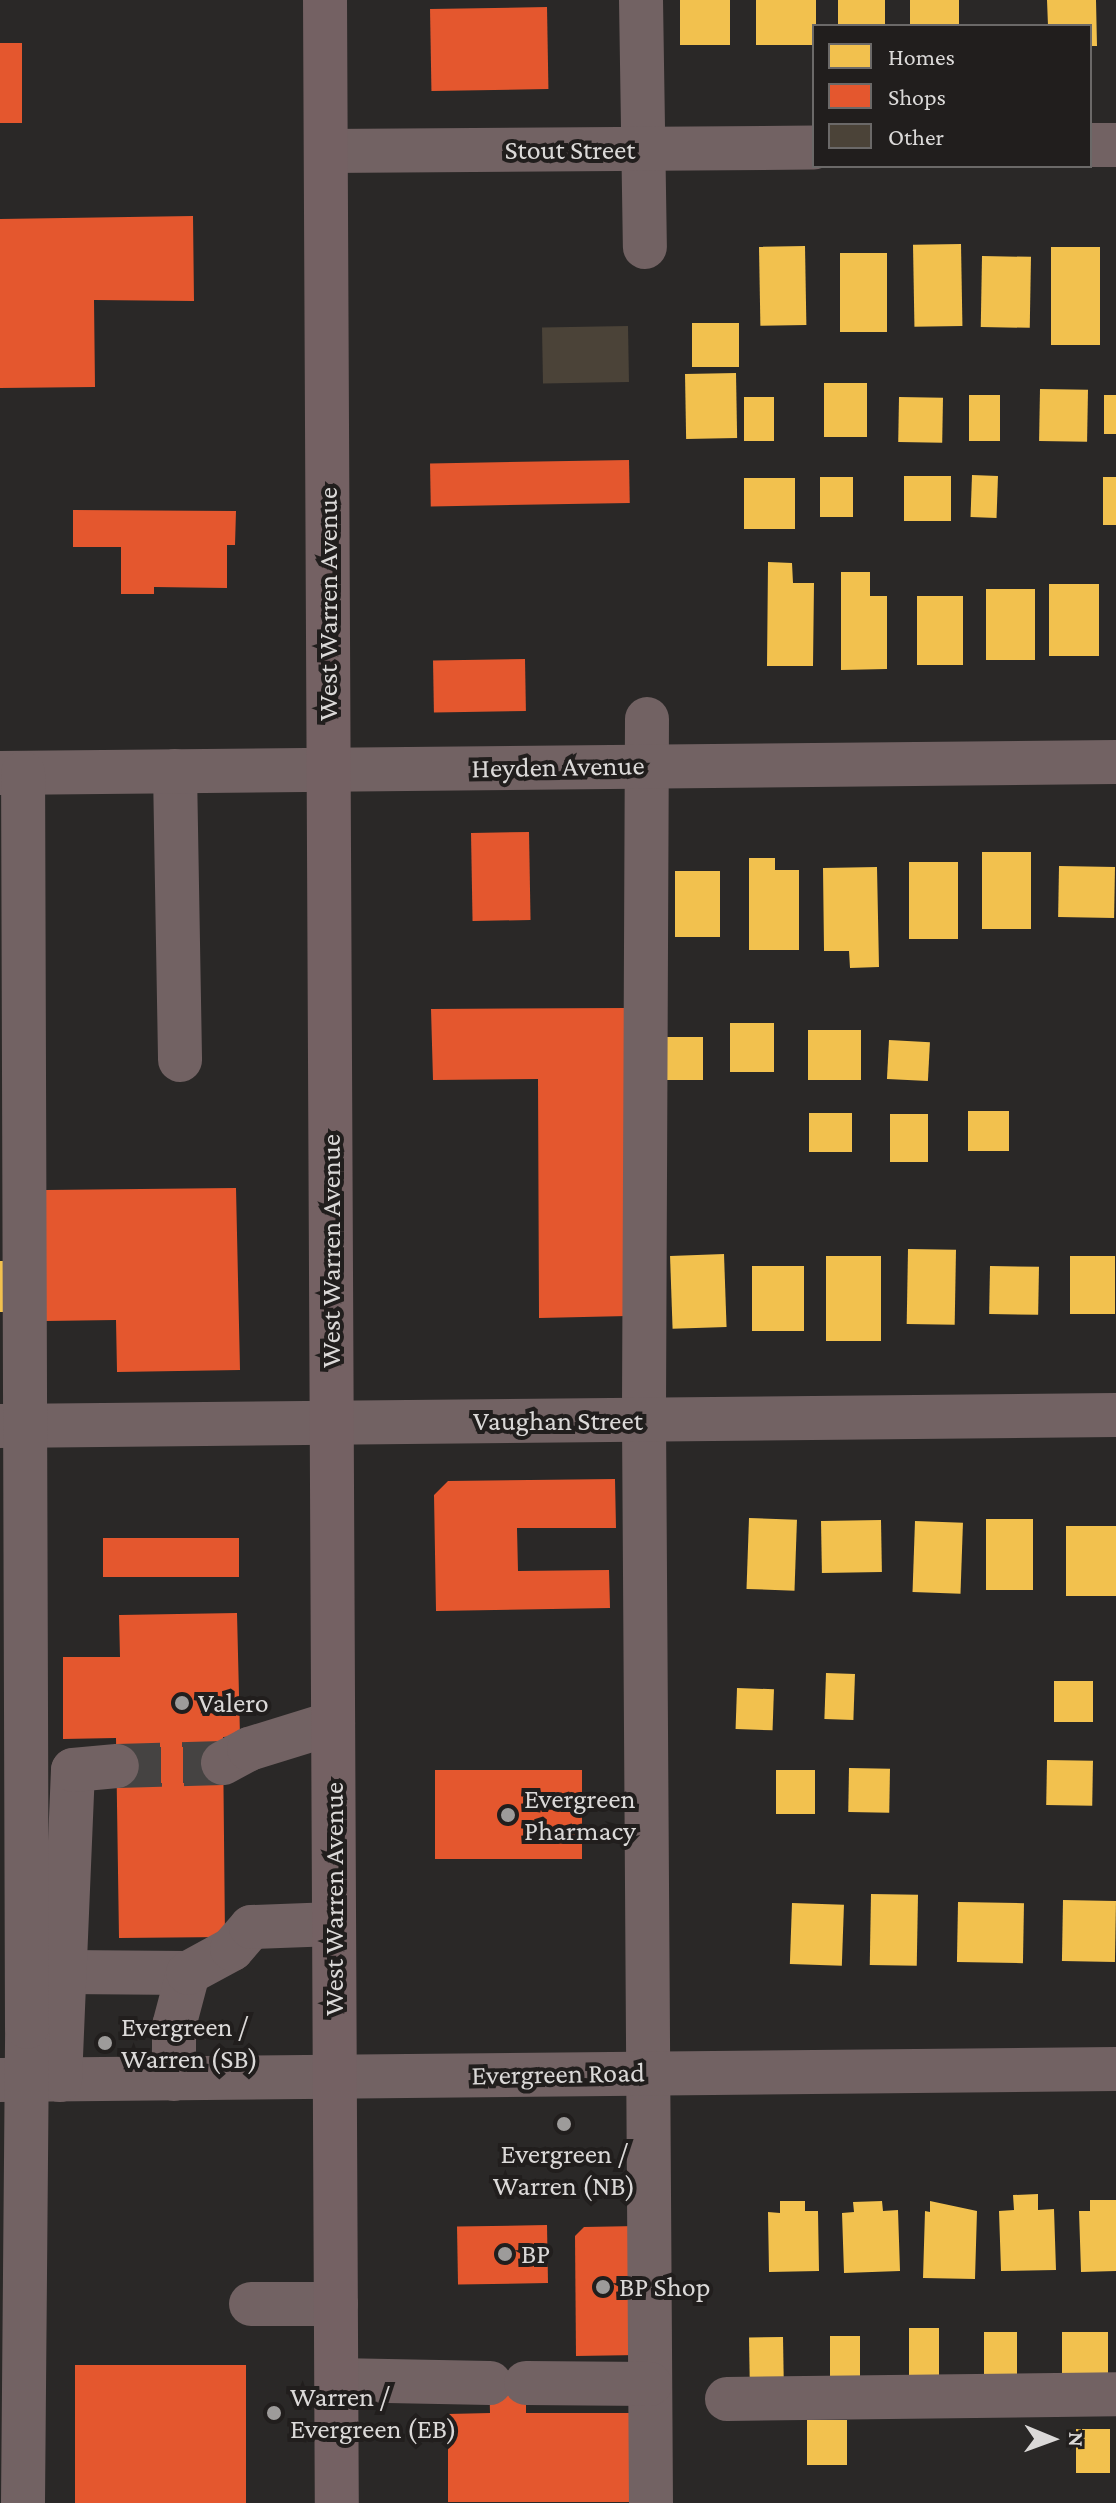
<!DOCTYPE html>
<style>
body{margin:0}
#map{position:relative;width:1116px;height:2503px;overflow:hidden;background:#2a2827;font-family:"Crimson Pro",serif}
div>[style]{position:absolute}
.homes>*{inset:0;background:#f2c14e;transform-origin:0 0}
.shops>*{inset:0;background:#e4572e;transform-origin:0 0}
.building>*{inset:0;background:#4b4338;transform-origin:0 0}
.minor-tunnel>*{height:44px;margin-top:-22px;transform-origin:0;background:repeating-linear-gradient(90deg,#454342 0 44px,transparent 0 66px)}
.minor>*{height:44px;margin:-22px;padding:0 22px;transform-origin:22px;border-radius:22px;background:#726263}
.major>*{height:44px;margin:-22px;padding:0 22px;transform-origin:22px;border-radius:22px;background:#746163}
.dots>*{width:22px;height:22px;translate:-50% -50%;box-sizing:border-box;border:4px solid #211e1d;border-radius:50%}
span{translate:-50% -50%;white-space:nowrap;text-align:center;line-height:1.15;-webkit-text-stroke:8px #211e1d;paint-order:stroke}
.street-label{font-size:28px;color:#dbd9d8}
.poi-label{font-size:28px;color:#dbd9d8}
.left{translate:0 -50%;text-align:left}
.legend{position:absolute;left:812px;top:24px;width:280px;height:144px;box-sizing:border-box;background:#211e1d;border:2px solid #6b6968;margin:0;padding:10px 14px;list-style:none;font-size:24px;color:#dbd9d8}
.legend li{display:flex;align-items:center;gap:16px;height:40px}
.legend b{width:40px;border:2px solid #6b6968}
.north{position:absolute;left:1012px;top:2399px;width:80px;height:80px;-webkit-text-stroke:6px #211e1d;paint-order:stroke;rotate:91deg;font-size:22px;font-weight:700;line-height:32px;text-align:center;color:#dbd9d8}
.north::after{content:'';display:block;margin:auto;width:28px;height:36px;background:#dbd9d8;clip-path:polygon(50% 0,100% 100%,50% 72%,0 100%)}
</style>
<div id="map">
<div class="homes">
<i style="left:680px;top:0;width:50px;height:45px"></i>
<i style="left:756px;top:0;width:60px;height:45px"></i>
<i style="left:838px;top:0;width:47px;height:26px"></i>
<i style="left:910px;top:0;width:49px;height:26px"></i>
<i style="clip-path:polygon(1047px 0,1096px 0,1097px 46px,1090px 46px,1090px 26px,1048px 26px)"></i>
<i style="left:961px;top:244px;width:82px;height:48px;rotate:89deg"></i>
<i style="left:805px;top:246px;width:79px;height:46px;rotate:89deg"></i>
<i style="left:1051px;top:247px;width:49px;height:98px"></i>
<i style="left:840px;top:253px;width:47px;height:79px"></i>
<i style="left:982px;top:256px;width:49px;height:71px;rotate:1deg"></i>
<i style="left:739px;top:323px;width:44px;height:47px;rotate:90deg"></i>
<i style="left:736px;top:373px;width:65px;height:51px;rotate:89deg"></i>
<i style="left:824px;top:383px;width:43px;height:54px"></i>
<i style="left:1040px;top:389px;width:48px;height:52px;rotate:1deg"></i>
<i style="left:969px;top:395px;width:31px;height:46px"></i>
<i style="left:1104px;top:395px;width:12px;height:39px"></i>
<i style="left:744px;top:397px;width:30px;height:44px"></i>
<i style="left:899px;top:397px;width:44px;height:45px;rotate:1deg"></i>
<i style="left:972px;top:475px;width:26px;height:42px;rotate:2deg"></i>
<i style="left:904px;top:476px;width:47px;height:45px"></i>
<i style="left:820px;top:477px;width:33px;height:40px"></i>
<i style="left:1103px;top:477px;width:13px;height:48px"></i>
<i style="left:744px;top:478px;width:51px;height:51px"></i>
<i style="clip-path:polygon(768px 562px,792px 563px,793px 583px,814px 583px,813px 666px,767px 666px)"></i>
<i style="clip-path:polygon(841px 572px,870px 572px,870px 596px,887px 596px,887px 669px,841px 670px)"></i>
<i style="left:1049px;top:584px;width:50px;height:72px"></i>
<i style="left:986px;top:589px;width:49px;height:71px"></i>
<i style="left:917px;top:596px;width:46px;height:69px"></i>
<i style="left:982px;top:852px;width:49px;height:77px"></i>
<i style="clip-path:polygon(749px 858px,775px 858px,775px 870px,799px 870px,799px 950px,749px 950px)"></i>
<i style="left:909px;top:862px;width:49px;height:77px"></i>
<i style="left:1059px;top:866px;width:56px;height:51px;rotate:1deg"></i>
<i style="clip-path:polygon(877px 867px,879px 967px,850px 968px,849px 951px,824px 951px,823px 868px)"></i>
<i style="left:675px;top:871px;width:45px;height:66px"></i>
<i style="left:730px;top:1023px;width:44px;height:49px"></i>
<i style="left:808px;top:1030px;width:53px;height:50px"></i>
<i style="left:663px;top:1037px;width:40px;height:43px"></i>
<i style="left:889px;top:1040px;width:41px;height:39px;rotate:3deg"></i>
<i style="left:968px;top:1111px;width:41px;height:40px"></i>
<i style="left:809px;top:1113px;width:43px;height:39px"></i>
<i style="left:890px;top:1114px;width:38px;height:48px"></i>
<i style="left:908px;top:1249px;width:48px;height:75px;rotate:1deg"></i>
<i style="left:724px;top:1254px;width:73px;height:54px;rotate:88deg"></i>
<i style="left:826px;top:1256px;width:55px;height:85px"></i>
<i style="left:1070px;top:1256px;width:45px;height:58px"></i>
<i style="clip-path:polygon(0 1261px,4px 1261px,3px 1312px,0 1312px)"></i>
<i style="left:752px;top:1266px;width:52px;height:65px"></i>
<i style="left:990px;top:1266px;width:49px;height:48px;rotate:1deg"></i>
<i style="left:749px;top:1518px;width:48px;height:71px;rotate:2deg"></i>
<i style="left:986px;top:1519px;width:47px;height:71px"></i>
<i style="left:881px;top:1520px;width:52px;height:60px;rotate:89deg"></i>
<i style="left:915px;top:1521px;width:48px;height:71px;rotate:2deg"></i>
<i style="left:1066px;top:1526px;width:50px;height:70px"></i>
<i style="left:826px;top:1673px;width:29px;height:46px;rotate:2deg"></i>
<i style="left:1054px;top:1681px;width:39px;height:41px"></i>
<i style="left:737px;top:1688px;width:37px;height:41px;rotate:2deg"></i>
<i style="left:1047px;top:1760px;width:46px;height:45px;rotate:1deg"></i>
<i style="left:849px;top:1768px;width:41px;height:44px;rotate:1deg"></i>
<i style="left:776px;top:1770px;width:39px;height:44px"></i>
<i style="left:871px;top:1894px;width:47px;height:71px;rotate:1deg"></i>
<i style="left:1063px;top:1900px;width:53px;height:61px;rotate:1deg"></i>
<i style="left:958px;top:1902px;width:66px;height:60px;rotate:1deg"></i>
<i style="left:792px;top:1903px;width:52px;height:61px;rotate:2deg"></i>
<i style="clip-path:polygon(1038px 2194px,1038px 2210px,1054px 2209px,1056px 2270px,1001px 2271px,999px 2211px,1014px 2210px,1013px 2195px)"></i>
<i style="clip-path:polygon(1090px 2200px,1116px 2200px,1116px 2271px,1081px 2272px,1079px 2211px,1090px 2211px)"></i>
<i style="clip-path:polygon(780px 2201px,805px 2201px,805px 2211px,818px 2211px,819px 2271px,769px 2272px,768px 2212px,780px 2213px)"></i>
<i style="clip-path:polygon(882px 2201px,883px 2211px,898px 2210px,900px 2271px,844px 2273px,842px 2213px,854px 2212px,853px 2202px)"></i>
<i style="clip-path:polygon(930px 2201px,977px 2211px,975px 2279px,923px 2278px,925px 2211px,930px 2212px)"></i>
<i style="left:909px;top:2328px;width:30px;height:47px"></i>
<i style="left:984px;top:2332px;width:33px;height:44px"></i>
<i style="left:1062px;top:2332px;width:46px;height:44px"></i>
<i style="left:830px;top:2336px;width:30px;height:41px"></i>
<i style="left:783px;top:2337px;width:42px;height:34px;rotate:89deg"></i>
<i style="left:807px;top:2420px;width:40px;height:45px"></i>
<i style="left:1076px;top:2429px;width:34px;height:44px"></i>
</div>
<div class="shops">
<i style="left:547px;top:7px;width:82px;height:117px;rotate:89deg"></i>
<i style="left:0;top:43px;width:22px;height:80px"></i>
<i style="clip-path:polygon(193px 216px,194px 301px,94px 300px,95px 387px,0 388px,0 219px)"></i>
<i style="left:629px;top:460px;width:43px;height:199px;rotate:89deg"></i>
<i style="clip-path:polygon(73px 510px,236px 511px,235px 545px,227px 545px,227px 588px,154px 587px,154px 594px,121px 594px,121px 547px,73px 547px)"></i>
<i style="left:525px;top:659px;width:52px;height:92px;rotate:89deg"></i>
<i style="left:529px;top:832px;width:88px;height:58px;rotate:89deg"></i>
<i style="clip-path:polygon(628px 1008px,628px 1316px,539px 1318px,538px 1079px,433px 1080px,431px 1009px)"></i>
<i style="clip-path:polygon(236px 1188px,240px 1370px,117px 1372px,116px 1320px,45px 1321px,45px 1190px)"></i>
<i style="clip-path:polygon(615px 1479px,616px 1528px,517px 1528px,518px 1571px,609px 1570px,610px 1608px,436px 1611px,434px 1495px,448px 1481px)"></i>
<i style="left:103px;top:1538px;width:136px;height:39px"></i>
<i style="clip-path:polygon(237px 1613px,240px 1736px,223px 1737px,225px 1937px,119px 1938px,116px 1738px,63px 1739px,63px 1657px,120px 1657px,119px 1615px)"></i>
<i style="left:435px;top:1770px;width:147px;height:89px"></i>
<i style="left:547px;top:2225px;width:58px;height:90px;rotate:89deg"></i>
<i style="clip-path:polygon(637px 2226px,639px 2355px,576px 2356px,575px 2236px,584px 2227px)"></i>
<i style="left:246px;top:2365px;width:138px;height:171px;rotate:90deg"></i>
<i style="clip-path:polygon(489px 2372px,526px 2372px,526px 2413px,631px 2413px,632px 2502px,448px 2502px,448px 2414px,490px 2413px)"></i>
</div>
<div class="building">
<i style="left:628px;top:326px;width:56px;height:86px;rotate:89deg"></i>
</div>
<div class="minor-tunnel">
<i style="left:117px;top:1766px;width:106px;rotate:-1.6deg"></i>
</div>
<div class="minor">
<i style="left:641px;top:0;width:247px;rotate:89.1deg"></i>
<i style="left:1090px;top:145px;width:26px"></i>
<i style="left:326px;top:151px;width:488px;rotate:-0.4deg"></i>
<i style="left:647px;top:719px;width:701px;rotate:90.25deg"></i>
<i style="left:644px;top:1420px;width:1083px;rotate:89.63deg"></i>
<i style="left:175px;top:771px;width:289px;rotate:89deg"></i>
<i style="left:0;top:773px;width:1116px;rotate:-0.56deg"></i>
<i style="left:0;top:1426px;width:1116px;rotate:-0.56deg"></i>
<i style="left:223px;top:1763px;width:30px;rotate:-28deg"></i>
<i style="left:249px;top:1749px;width:88px;rotate:-17.2deg"></i>
<i style="left:66px;top:1972px;width:122px;rotate:0.5deg"></i>
<i style="left:174px;top:2079px;width:53px;rotate:-90deg"></i>
<i style="left:174px;top:2026px;width:55px;rotate:-75.2deg"></i>
<i style="left:188px;top:1973px;width:50px;rotate:-28.6deg"></i>
<i style="left:232px;top:1949px;width:29px;rotate:-49deg"></i>
<i style="left:251px;top:1927px;width:83px;rotate:-2.1deg"></i>
<i style="left:0;top:2080px;width:1116px;rotate:-0.56deg"></i>
<i style="left:60px;top:2080px;width:310px;rotate:-87.6deg"></i>
<i style="left:73px;top:1770px;width:44px;rotate:-5.2deg"></i>
<i style="left:251px;top:2304px;width:85px"></i>
<i style="left:337px;top:2380px;width:153px;rotate:1.1deg"></i>
<i style="left:526px;top:2383px;width:124px;rotate:0.5deg"></i>
<i style="left:727px;top:2399px;width:389px;rotate:-0.7deg"></i>
<i style="left:23px;top:2503px;width:476px;rotate:-89.5deg"></i>
<i style="left:27px;top:2027px;width:1254px;rotate:-90.18deg"></i>
</div>
<div class="major">
<i style="left:325px;top:0;width:2503px;rotate:89.73deg"></i>
</div>
<div class="dots">
<i style="left:182px;top:1703px;background:#9d9b9a"></i>
<i style="left:508px;top:1815px;background:#9d9b9a"></i>
<i style="left:105px;top:2043px;background:#9d9b9a"></i>
<i style="left:564px;top:2124px;background:#9d9b9a"></i>
<i style="left:505px;top:2254px;background:#9d9b9a"></i>
<i style="left:603px;top:2287px;background:#9d9b9a"></i>
<i style="left:274px;top:2413px;background:#9d9b9a"></i>
</div>
<div class="street-label">
<span style="left:570px;top:150px">Stout Street</span>
<span style="left:328px;top:604px;rotate:-90deg">West Warren Avenue</span>
<span style="left:558px;top:767px;rotate:-1deg">Heyden Avenue</span>
<span style="left:331px;top:1251px;rotate:-90deg">West Warren Avenue</span>
<span style="left:558px;top:1421px">Vaughan Street</span>
<span style="left:334px;top:1899px;rotate:-90deg">West Warren Avenue</span>
<span style="left:558px;top:2074px;rotate:-1deg">Evergreen Road</span>
</div>
<div class="poi-label">
<span class="left" style="left:198px;top:1703px">Valero</span>
<span class="left" style="left:524px;top:1815px">Evergreen<br>Pharmacy</span>
<span class="left" style="left:121px;top:2043px">Evergreen /<br>Warren (SB)</span>
<span style="left:564px;top:2170px">Evergreen /<br>Warren (NB)</span>
<span class="left" style="left:521px;top:2254px">BP</span>
<span class="left" style="left:619px;top:2287px">BP Shop</span>
<span class="left" style="left:290px;top:2413px">Warren /<br>Evergreen (EB)</span>
</div>
<ul class="legend">
<li><b style="height:22px;background:#f2c14e"></b>Homes</li>
<li><b style="height:22px;background:#e4572e"></b>Shops</li>
<li><b style="height:22px;background:#4b4338"></b>Other</li>
</ul>
<div class="north">N</div>
</div>
